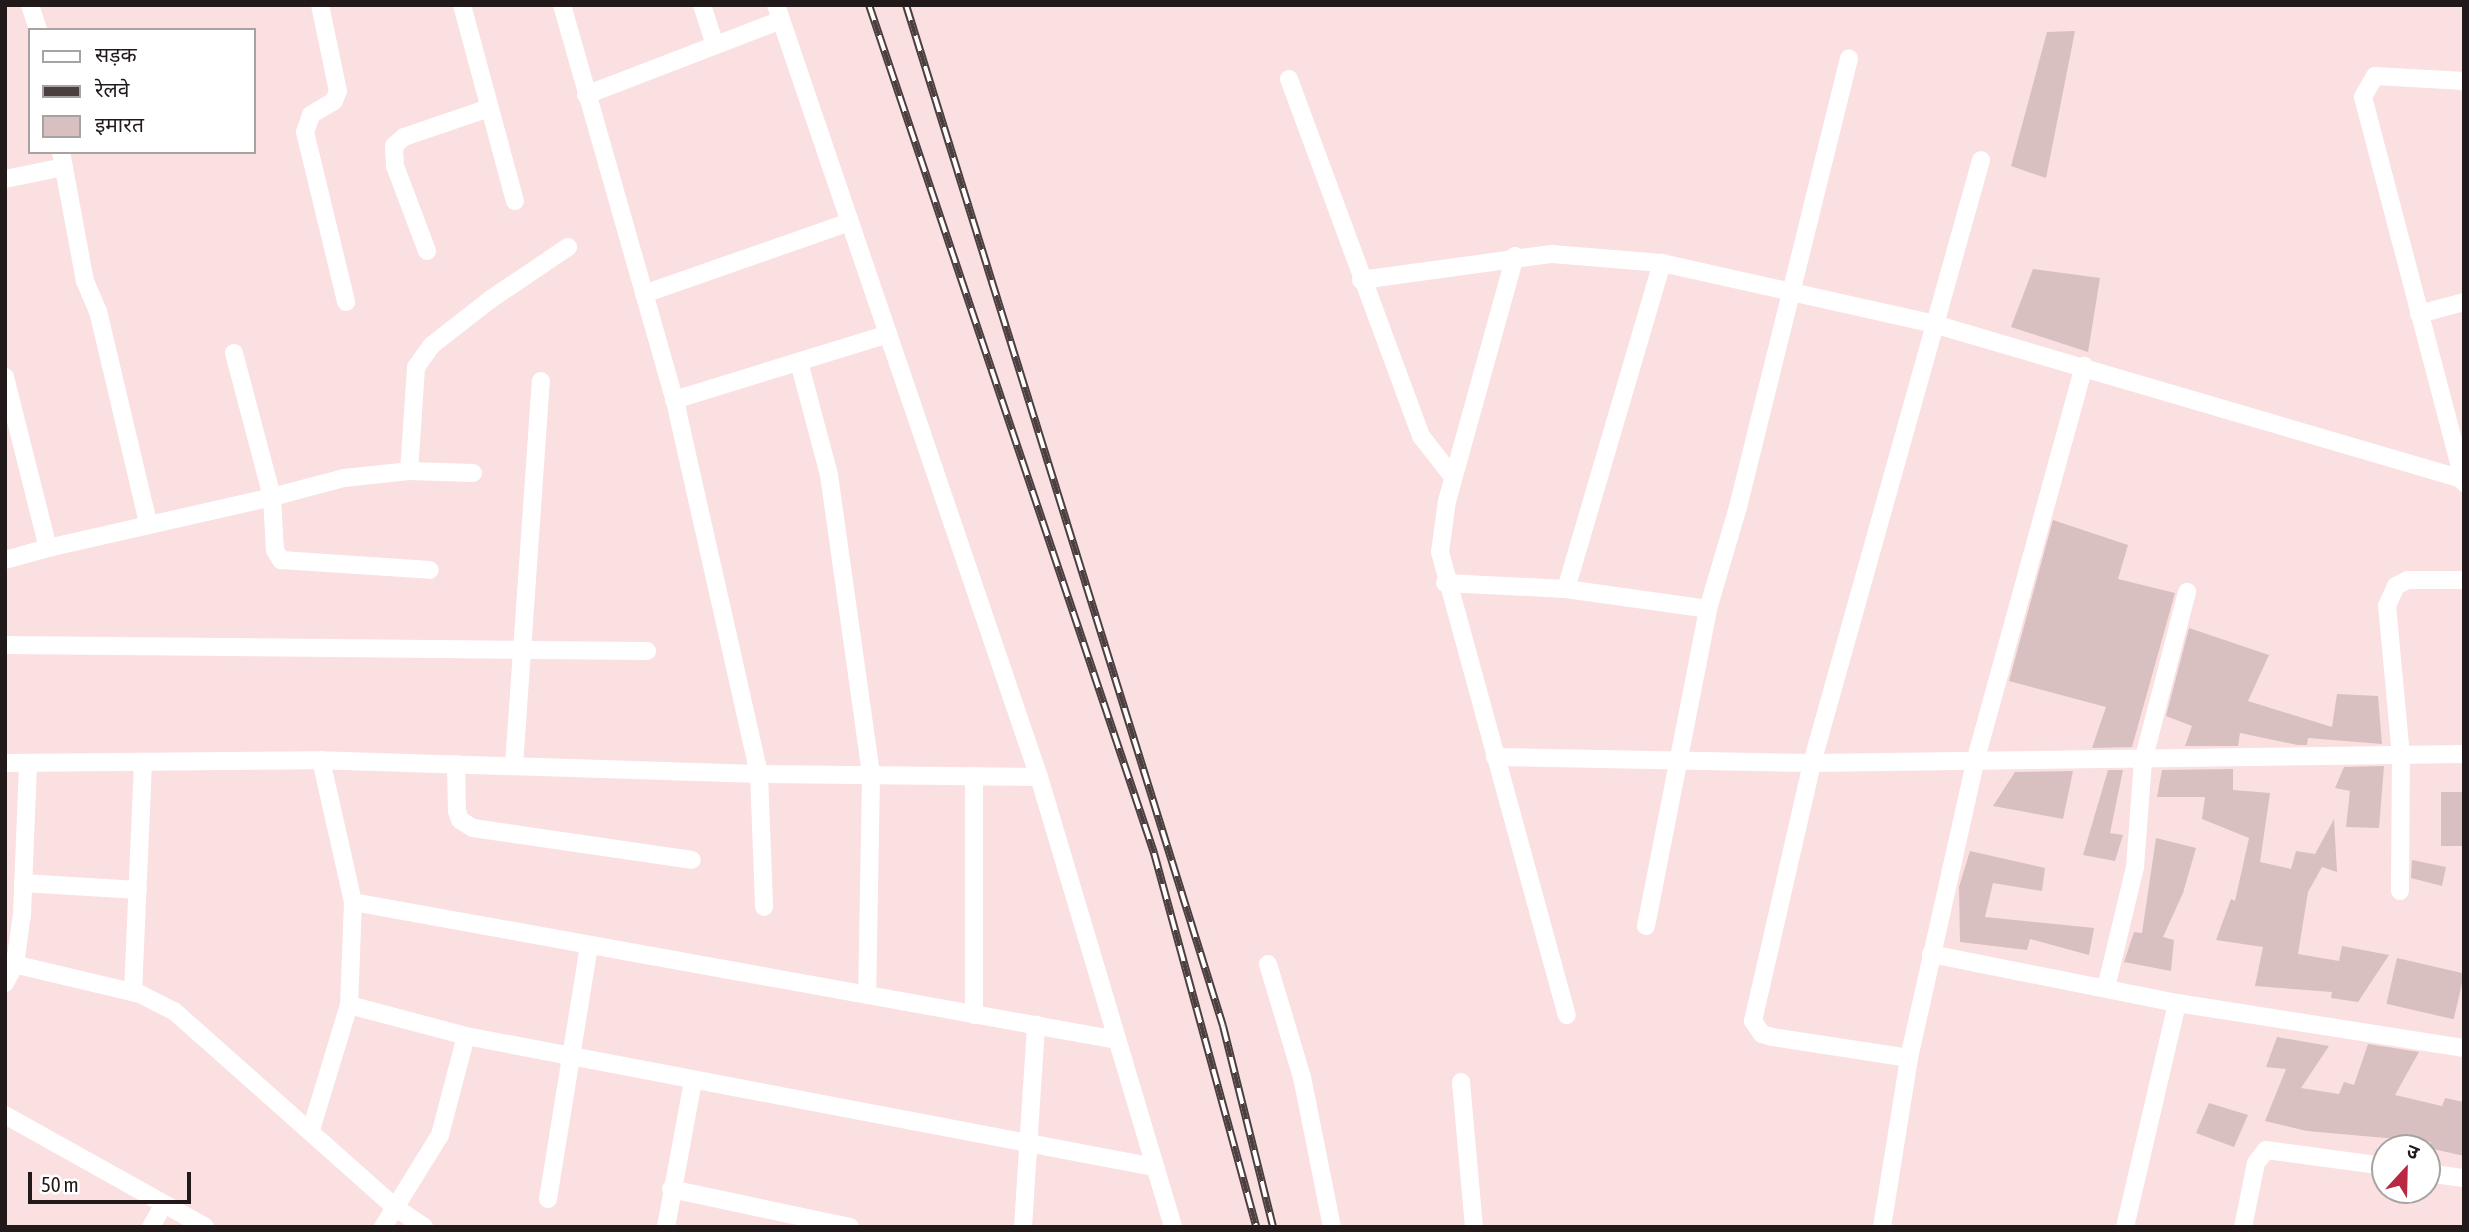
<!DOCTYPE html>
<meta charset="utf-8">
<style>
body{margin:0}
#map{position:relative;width:2469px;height:1232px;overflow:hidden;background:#fae0e1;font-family:"Asap Condensed","Noto Sans Devanagari",sans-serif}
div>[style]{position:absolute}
.building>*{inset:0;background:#d8bfc0;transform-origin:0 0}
.street>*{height:18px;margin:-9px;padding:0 9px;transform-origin:9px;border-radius:9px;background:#fff}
.rail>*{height:8px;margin-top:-4px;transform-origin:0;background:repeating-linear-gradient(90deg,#fff 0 16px,#4c3f40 0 32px);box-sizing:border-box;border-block:2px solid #4c3f40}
span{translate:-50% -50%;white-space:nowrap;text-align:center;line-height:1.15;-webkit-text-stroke:7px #fff;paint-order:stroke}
.frame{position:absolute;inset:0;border:7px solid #22191a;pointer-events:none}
.legend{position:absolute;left:28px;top:28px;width:228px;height:126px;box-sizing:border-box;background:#fff;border:2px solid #a7a3a3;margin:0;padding:9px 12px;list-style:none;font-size:21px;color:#22191a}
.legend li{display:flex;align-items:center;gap:14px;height:35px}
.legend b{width:35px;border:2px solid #a7a3a3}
.north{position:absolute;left:2371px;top:1134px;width:70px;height:70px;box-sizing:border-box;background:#fff;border:2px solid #a7a3a3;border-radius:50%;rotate:22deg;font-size:19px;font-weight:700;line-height:28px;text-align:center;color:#22191a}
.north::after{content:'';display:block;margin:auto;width:24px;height:32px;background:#ba2943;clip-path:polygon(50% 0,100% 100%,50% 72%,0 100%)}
.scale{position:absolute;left:28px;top:1172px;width:163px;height:32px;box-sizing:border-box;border:4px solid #22191a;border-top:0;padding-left:9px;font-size:21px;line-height:24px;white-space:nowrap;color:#22191a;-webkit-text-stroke:5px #fff;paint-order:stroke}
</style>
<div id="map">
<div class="building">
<i style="clip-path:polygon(2075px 31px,2046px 178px,2011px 166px,2047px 32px)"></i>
<i style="clip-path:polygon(2033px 269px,2100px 278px,2088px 352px,2011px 327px)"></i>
<i style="clip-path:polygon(2053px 520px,2128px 545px,2118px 579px,2175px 593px,2132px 747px,2092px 748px,2106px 707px,2009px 681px)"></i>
<i style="clip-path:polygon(2189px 628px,2269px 655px,2248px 701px,2332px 727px,2337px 694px,2378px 696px,2382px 744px,2308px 738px,2307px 745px,2298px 745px,2240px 733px,2238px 746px,2185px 746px,2192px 726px,2166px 716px)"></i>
<i style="clip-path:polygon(2384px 766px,2379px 828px,2346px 827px,2350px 791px,2335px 788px,2344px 767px)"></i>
<i style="clip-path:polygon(2233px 769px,2233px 790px,2270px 793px,2260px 862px,2291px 869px,2296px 851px,2315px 854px,2334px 819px,2337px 872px,2322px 867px,2308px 892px,2298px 954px,2339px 961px,2342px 946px,2389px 955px,2358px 1002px,2331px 998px,2332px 992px,2255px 986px,2263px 947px,2216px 940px,2231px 899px,2235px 901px,2249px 838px,2202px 819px,2205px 797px,2157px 797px,2162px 770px)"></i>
<i style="clip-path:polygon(2108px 770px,2123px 770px,2110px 833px,2123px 835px,2115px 861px,2083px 855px)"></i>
<i style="clip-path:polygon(2073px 771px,2063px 819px,1993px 806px,2015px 772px)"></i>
<i style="left:2441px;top:792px;width:23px;height:54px"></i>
<i style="clip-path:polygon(2156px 838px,2196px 848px,2183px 893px,2163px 937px,2174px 940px,2171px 971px,2124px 962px,2134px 932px,2142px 933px)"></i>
<i style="clip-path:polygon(1970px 851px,2045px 868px,2042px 891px,1993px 883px,1985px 917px,2094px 928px,2089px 955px,2030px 939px,2027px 950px,1960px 942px,1959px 887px)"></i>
<i style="clip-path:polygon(2412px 860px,2446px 867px,2442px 886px,2411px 878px)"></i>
<i style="left:2397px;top:958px;width:69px;height:47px;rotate:13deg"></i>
<i style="clip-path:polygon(2277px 1037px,2329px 1046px,2301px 1088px,2339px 1094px,2344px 1082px,2354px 1085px,2368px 1044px,2419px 1052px,2395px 1095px,2442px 1106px,2445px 1098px,2464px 1102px,2464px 1156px,2429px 1148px,2431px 1142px,2307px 1131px,2265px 1121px,2286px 1069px,2266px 1067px)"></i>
<i style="clip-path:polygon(2209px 1103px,2248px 1115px,2234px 1147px,2196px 1133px)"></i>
</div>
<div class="street">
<i style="left:30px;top:5px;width:26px;rotate:72deg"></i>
<i style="left:320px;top:5px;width:88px;rotate:78.2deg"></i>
<i style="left:338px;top:91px;width:11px;rotate:112deg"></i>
<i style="left:334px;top:101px;width:27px;rotate:149deg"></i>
<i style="left:311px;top:115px;width:18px;rotate:109deg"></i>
<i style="left:305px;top:132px;width:175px;rotate:76.4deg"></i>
<i style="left:462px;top:5px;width:203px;rotate:74.9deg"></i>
<i style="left:562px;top:5px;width:421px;rotate:74.1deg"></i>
<i style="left:677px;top:410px;width:373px;rotate:77.3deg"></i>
<i style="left:759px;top:774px;width:133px;rotate:87.8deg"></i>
<i style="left:702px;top:5px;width:42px;rotate:72deg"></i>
<i style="left:776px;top:5px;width:816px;rotate:71.19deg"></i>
<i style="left:1039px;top:777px;width:470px;rotate:73.4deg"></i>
<i style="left:1289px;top:79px;width:381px;rotate:69.7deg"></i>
<i style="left:1421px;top:436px;width:52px;rotate:52deg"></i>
<i style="left:2464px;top:81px;width:89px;rotate:-176.8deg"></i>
<i style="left:2375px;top:76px;width:24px;rotate:120deg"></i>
<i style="left:2363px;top:97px;width:399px;rotate:75.3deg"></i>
<i style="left:586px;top:95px;width:209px;rotate:-21deg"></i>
<i style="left:61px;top:152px;width:131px;rotate:79.5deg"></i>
<i style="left:85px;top:281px;width:33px;rotate:67deg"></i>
<i style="left:98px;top:311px;width:217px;rotate:76.7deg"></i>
<i style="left:5px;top:179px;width:60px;rotate:-11.5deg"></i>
<i style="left:427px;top:251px;width:91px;rotate:-110.6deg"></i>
<i style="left:395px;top:166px;width:20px;rotate:-93deg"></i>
<i style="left:394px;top:146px;width:13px;rotate:-42deg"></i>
<i style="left:404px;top:137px;width:90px;rotate:-18.8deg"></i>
<i style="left:1515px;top:256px;width:254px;rotate:105.5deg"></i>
<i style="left:1447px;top:501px;width:51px;rotate:97.8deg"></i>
<i style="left:1440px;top:552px;width:480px;rotate:74.7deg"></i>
<i style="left:1361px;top:280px;width:193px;rotate:-7.8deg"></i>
<i style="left:1552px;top:254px;width:110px;rotate:4.7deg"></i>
<i style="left:1662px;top:263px;width:279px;rotate:12.6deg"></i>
<i style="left:1934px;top:324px;width:550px;rotate:16.36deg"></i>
<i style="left:644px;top:294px;width:218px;rotate:-19.3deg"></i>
<i style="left:2419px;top:314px;width:47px;rotate:-14.9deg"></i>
<i style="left:234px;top:353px;width:149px;rotate:75.2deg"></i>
<i style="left:272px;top:497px;width:74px;rotate:-14.8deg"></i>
<i style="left:344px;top:478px;width:65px;rotate:-6.1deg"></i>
<i style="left:799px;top:362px;width:117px;rotate:75.1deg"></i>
<i style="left:829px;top:475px;width:302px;rotate:82deg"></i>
<i style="left:871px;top:774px;width:221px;rotate:91deg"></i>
<i style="left:5px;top:377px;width:176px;rotate:75.9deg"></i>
<i style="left:48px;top:548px;width:45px;rotate:164.4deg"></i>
<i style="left:674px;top:400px;width:224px;rotate:-17.1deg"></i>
<i style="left:473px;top:473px;width:64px;rotate:-178.2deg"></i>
<i style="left:409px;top:471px;width:104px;rotate:-86.1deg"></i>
<i style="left:416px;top:367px;width:27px;rotate:-54deg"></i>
<i style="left:432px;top:345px;width:75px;rotate:-37.9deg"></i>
<i style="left:491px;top:299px;width:93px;rotate:-34deg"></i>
<i style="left:48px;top:548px;width:230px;rotate:-12.8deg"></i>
<i style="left:272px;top:497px;width:53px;rotate:86.8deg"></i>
<i style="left:275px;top:550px;width:12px;rotate:59deg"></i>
<i style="left:281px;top:560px;width:149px;rotate:3.8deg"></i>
<i style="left:1445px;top:583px;width:121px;rotate:2.8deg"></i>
<i style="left:1566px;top:589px;width:143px;rotate:8deg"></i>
<i style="left:1566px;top:589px;width:340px;rotate:-73.6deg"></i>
<i style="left:5px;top:645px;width:642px;rotate:0.54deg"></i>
<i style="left:1495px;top:757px;width:317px;rotate:1.1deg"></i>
<i style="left:1812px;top:763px;width:652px;rotate:-0.79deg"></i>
<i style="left:5px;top:763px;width:316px;rotate:-0.5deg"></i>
<i style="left:456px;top:764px;width:47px;rotate:88.8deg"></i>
<i style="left:457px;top:811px;width:9px;rotate:72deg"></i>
<i style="left:460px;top:820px;width:15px;rotate:32deg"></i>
<i style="left:473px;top:828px;width:221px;rotate:8.3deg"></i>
<i style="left:514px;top:765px;width:385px;rotate:-86deg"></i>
<i style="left:974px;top:776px;width:239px;rotate:90deg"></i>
<i style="left:1039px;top:777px;width:280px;rotate:-179.4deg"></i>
<i style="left:759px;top:774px;width:438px;rotate:-178.2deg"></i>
<i style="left:321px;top:760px;width:146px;rotate:77.3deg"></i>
<i style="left:353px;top:902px;width:776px;rotate:10.24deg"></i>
<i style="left:23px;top:883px;width:115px;rotate:3.5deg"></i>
<i style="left:2400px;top:891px;width:135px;rotate:-89.6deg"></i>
<i style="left:2401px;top:756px;width:151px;rotate:-95.3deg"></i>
<i style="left:2387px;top:606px;width:22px;rotate:-66deg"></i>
<i style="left:2396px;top:586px;width:13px;rotate:-27deg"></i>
<i style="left:2408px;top:580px;width:56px"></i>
<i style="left:353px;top:902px;width:103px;rotate:92.2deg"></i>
<i style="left:349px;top:1005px;width:121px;rotate:14.8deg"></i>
<i style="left:466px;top:1036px;width:700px;rotate:10.78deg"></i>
<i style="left:1646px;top:926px;width:323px;rotate:-78.9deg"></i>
<i style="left:1708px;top:609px;width:106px;rotate:-73.6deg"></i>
<i style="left:1738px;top:507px;width:462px;rotate:-76.1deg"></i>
<i style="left:1931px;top:954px;width:251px;rotate:11.3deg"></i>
<i style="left:2177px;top:1003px;width:291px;rotate:8.9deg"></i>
<i style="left:5px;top:962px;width:139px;rotate:13.3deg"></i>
<i style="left:140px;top:994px;width:38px;rotate:27deg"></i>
<i style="left:174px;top:1011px;width:297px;rotate:41.6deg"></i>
<i style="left:396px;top:1208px;width:34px;rotate:34deg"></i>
<i style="left:1268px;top:964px;width:118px;rotate:73.3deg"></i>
<i style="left:1302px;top:1077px;width:153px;rotate:78.7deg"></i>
<i style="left:5px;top:983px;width:21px;rotate:-62deg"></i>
<i style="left:15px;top:964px;width:50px;rotate:-82deg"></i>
<i style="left:22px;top:914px;width:151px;rotate:-87.7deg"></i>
<i style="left:2106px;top:988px;width:124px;rotate:-76.5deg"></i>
<i style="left:2135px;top:867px;width:106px;rotate:-85.7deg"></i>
<i style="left:2143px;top:761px;width:175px;rotate:-75.4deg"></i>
<i style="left:133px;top:992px;width:229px;rotate:-87.5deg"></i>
<i style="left:1909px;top:1058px;width:139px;rotate:-171.3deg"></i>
<i style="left:1772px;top:1037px;width:10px;rotate:-163deg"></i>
<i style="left:1762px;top:1034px;width:16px;rotate:-125deg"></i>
<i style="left:1753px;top:1021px;width:265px;rotate:-77.1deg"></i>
<i style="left:1812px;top:763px;width:626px;rotate:-74.34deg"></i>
<i style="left:1461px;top:1082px;width:146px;rotate:84.9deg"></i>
<i style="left:5px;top:1115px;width:229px;rotate:29.2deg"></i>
<i style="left:311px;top:1130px;width:131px;rotate:-73.1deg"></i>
<i style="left:2427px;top:1173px;width:37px;rotate:8deg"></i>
<i style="left:671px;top:1189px;width:183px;rotate:12deg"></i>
<i style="left:548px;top:1199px;width:257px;rotate:-80.8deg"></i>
<i style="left:151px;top:1227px;width:26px;rotate:-61deg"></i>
<i style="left:383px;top:1227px;width:108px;rotate:-58.2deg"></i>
<i style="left:440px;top:1135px;width:102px;rotate:-75.3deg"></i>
<i style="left:666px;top:1227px;width:147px;rotate:-79.5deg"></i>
<i style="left:1023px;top:1227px;width:203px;rotate:-86.3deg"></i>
<i style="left:1882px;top:1227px;width:171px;rotate:-80.9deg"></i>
<i style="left:1909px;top:1058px;width:303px;rotate:-77.4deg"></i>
<i style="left:1975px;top:762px;width:411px;rotate:-74.6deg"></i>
<i style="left:2125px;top:1227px;width:230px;rotate:-76.9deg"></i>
<i style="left:2243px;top:1227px;width:65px;rotate:-78.5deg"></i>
<i style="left:2256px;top:1163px;width:16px;rotate:-52deg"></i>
<i style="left:2266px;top:1150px;width:120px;rotate:7.7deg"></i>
</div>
<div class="rail">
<i style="left:869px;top:5px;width:895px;rotate:71.42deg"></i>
<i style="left:1154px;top:853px;width:388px;rotate:74.7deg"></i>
<i style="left:906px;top:5px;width:1069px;rotate:72.75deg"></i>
<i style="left:1223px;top:1026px;width:207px;rotate:76deg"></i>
</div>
<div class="frame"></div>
<ul class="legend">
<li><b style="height:9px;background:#fff"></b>सड़क</li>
<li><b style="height:9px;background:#4c3f40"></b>रेलवे</li>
<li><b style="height:19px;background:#d8bfc0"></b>इमारत</li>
</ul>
<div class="north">उ</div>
<div class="scale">50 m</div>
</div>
